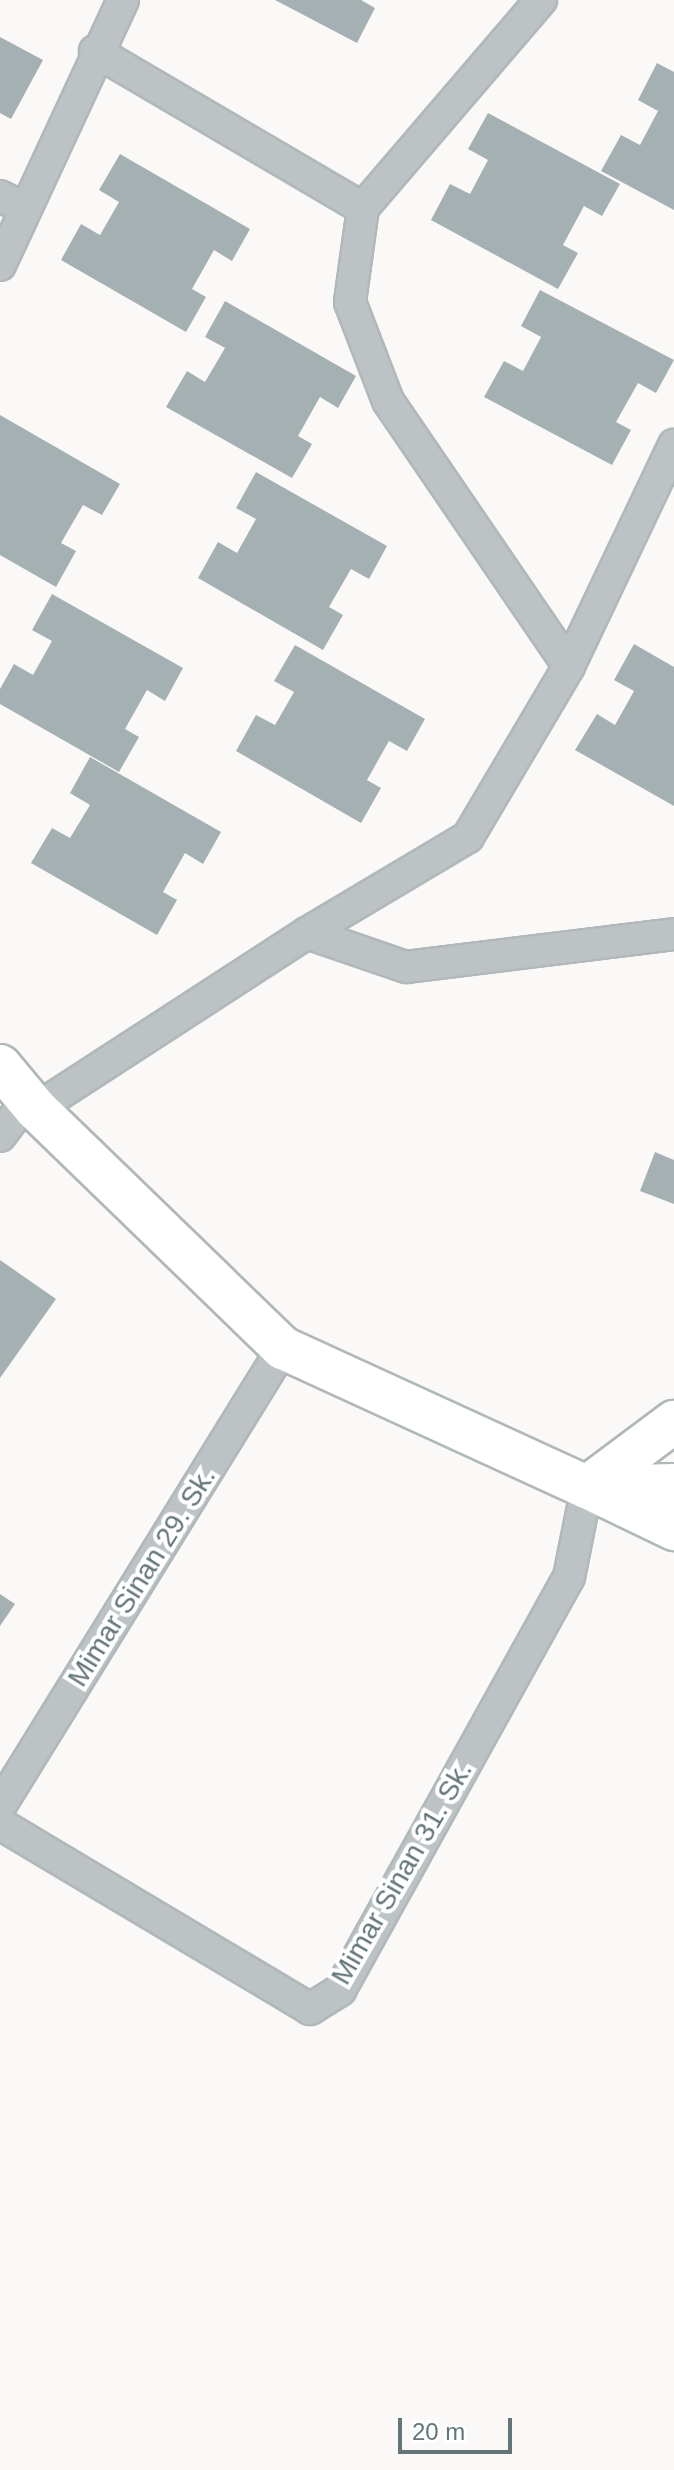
<!DOCTYPE html>
<style>
body{margin:0}
#map{position:relative;width:674px;height:2470px;overflow:hidden;background:#faf9f8;font-family:Helvetica,sans-serif}
div>[style]{position:absolute}
.building>*{inset:0;background:#a5b0b2}
.roads{filter:drop-shadow(2px 0 #b0b8ba) drop-shadow(-2px 0 #b0b8ba) drop-shadow(0 2px #b0b8ba) drop-shadow(0 -2px #b0b8ba)}
.street>*{height:30px;margin:-15px;padding:0 15px;transform-origin:15px;border-radius:15px;background:#bdc3c5}
.secondary>*{height:42px;margin:-21px;padding:0 21px;transform-origin:21px;border-radius:21px;background:#fff}
span{translate:-50% -50%;white-space:nowrap;text-align:center;line-height:1.15;-webkit-text-stroke:8px #fff;paint-order:stroke}
.street-label{font-size:28px;color:#637579}
.scale{position:absolute;left:398px;top:2418px;width:114px;height:36px;box-sizing:border-box;border:4px solid #637579;border-top:0;padding-left:10px;font-size:24px;line-height:28px;white-space:nowrap;color:#637579;-webkit-text-stroke:6px #fff;paint-order:stroke}
</style>
<div id="map">
<div class="building">
<i style="clip-path:polygon(275px 0,361px 0,375px 8px,357px 43px)"></i>
<i style="clip-path:polygon(0 37px,43px 60px,11px 119px,0 113px)"></i>
<i style="clip-path:polygon(657px 63px,674px 72px,674px 210px,601px 171px,621px 135px,640px 145px,658px 111px,638px 100px)"></i>
<i style="clip-path:polygon(488px 113px,620px 184px,602px 216px,584px 206px,563px 245px,578px 253px,558px 289px,431px 220px,450px 184px,470px 194px,488px 160px,468px 149px)"></i>
<i style="clip-path:polygon(120px 154px,250px 229px,232px 261px,214px 250px,192px 289px,206px 297px,186px 332px,61px 260px,81px 224px,100px 235px,119px 202px,99px 190px)"></i>
<i style="clip-path:polygon(540px 290px,674px 360px,656px 393px,638px 383px,616px 422px,631px 430px,612px 465px,484px 397px,504px 361px,523px 371px,541px 337px,521px 326px)"></i>
<i style="clip-path:polygon(225px 301px,356px 376px,338px 408px,320px 397px,298px 436px,312px 444px,292px 478px,166px 407px,187px 371px,205px 382px,225px 348px,205px 337px)"></i>
<i style="clip-path:polygon(0 415px,120px 484px,102px 515px,83px 505px,61px 543px,76px 551px,56px 587px,0 555px)"></i>
<i style="clip-path:polygon(256px 472px,387px 546px,369px 579px,351px 569px,329px 607px,343px 615px,323px 650px,198px 578px,218px 542px,237px 553px,256px 519px,236px 508px)"></i>
<i style="clip-path:polygon(52px 594px,183px 668px,165px 701px,147px 690px,125px 729px,139px 737px,119px 772px,0 704px,0 689px,14px 664px,33px 675px,52px 641px,32px 630px)"></i>
<i style="clip-path:polygon(634px 644px,674px 667px,674px 806px,575px 750px,597px 714px,615px 725px,634px 691px,614px 680px)"></i>
<i style="clip-path:polygon(295px 645px,425px 719px,407px 751px,389px 741px,367px 780px,381px 788px,361px 823px,236px 751px,256px 715px,275px 725px,294px 692px,274px 681px)"></i>
<i style="clip-path:polygon(90px 757px,221px 832px,203px 864px,185px 853px,163px 892px,177px 900px,157px 935px,31px 863px,52px 828px,70px 838px,90px 805px,70px 793px)"></i>
<i style="clip-path:polygon(655px 1152px,674px 1160px,674px 1204px,640px 1191px)"></i>
<i style="clip-path:polygon(0 1260px,56px 1299px,0 1378px)"></i>
<i style="clip-path:polygon(0 1594px,15px 1604px,0 1626px)"></i>
</div>
<div class="roads">
<div class="street">
<i style="left:541px;top:0;width:274px;rotate:130.6deg"></i>
<i style="left:363px;top:208px;width:95px;rotate:97.9deg"></i>
<i style="left:350px;top:302px;width:106px;rotate:69deg"></i>
<i style="left:388px;top:401px;width:321px;rotate:55.7deg"></i>
<i style="left:95px;top:51px;width:311px;rotate:30.4deg"></i>
<i style="left:0;top:196px;width:28px;rotate:27deg"></i>
<i style="left:0;top:265px;width:292px;rotate:-65.1deg"></i>
<i style="left:307px;top:933px;width:105px;rotate:19deg"></i>
<i style="left:406px;top:967px;width:270px;rotate:-7deg"></i>
<i style="left:36px;top:1109px;width:323px;rotate:-33deg"></i>
<i style="left:307px;top:933px;width:187px;rotate:-30.8deg"></i>
<i style="left:468px;top:837px;width:199px;rotate:-59.4deg"></i>
<i style="left:569px;top:666px;width:245px;rotate:-64.6deg"></i>
<i style="left:0;top:1136px;width:46px;rotate:-52.9deg"></i>
<i style="left:0;top:1806px;width:538px;rotate:-58.29deg"></i>
<i style="left:0;top:1824px;width:361px;rotate:30.8deg"></i>
<i style="left:310px;top:2009px;width:36px;rotate:-32deg"></i>
<i style="left:340px;top:1990px;width:472px;rotate:-61deg"></i>
<i style="left:569px;top:1577px;width:92px;rotate:-78.7deg"></i>
</div>
<div class="secondary">
<i style="left:0;top:1066px;width:56px;rotate:50.1deg"></i>
<i style="left:36px;top:1109px;width:344px;rotate:44.1deg"></i>
<i style="left:283px;top:1348px;width:334px;rotate:24.6deg"></i>
<i style="left:587px;top:1487px;width:109px;rotate:-36.8deg"></i>
<i style="left:587px;top:1487px;width:97px;rotate:25.8deg"></i>
<i style="left:595px;top:1487px;width:79px;rotate:-1.5deg"></i>
</div>
</div>
<div class="street-label">
<span style="left:142px;top:1577px;rotate:-58deg">Mimar Sinan 29. Sk.</span>
<span style="left:402px;top:1873px;rotate:-60deg">Mimar Sinan 31. Sk.</span>
</div>
<div class="scale">20 m</div>
</div>
